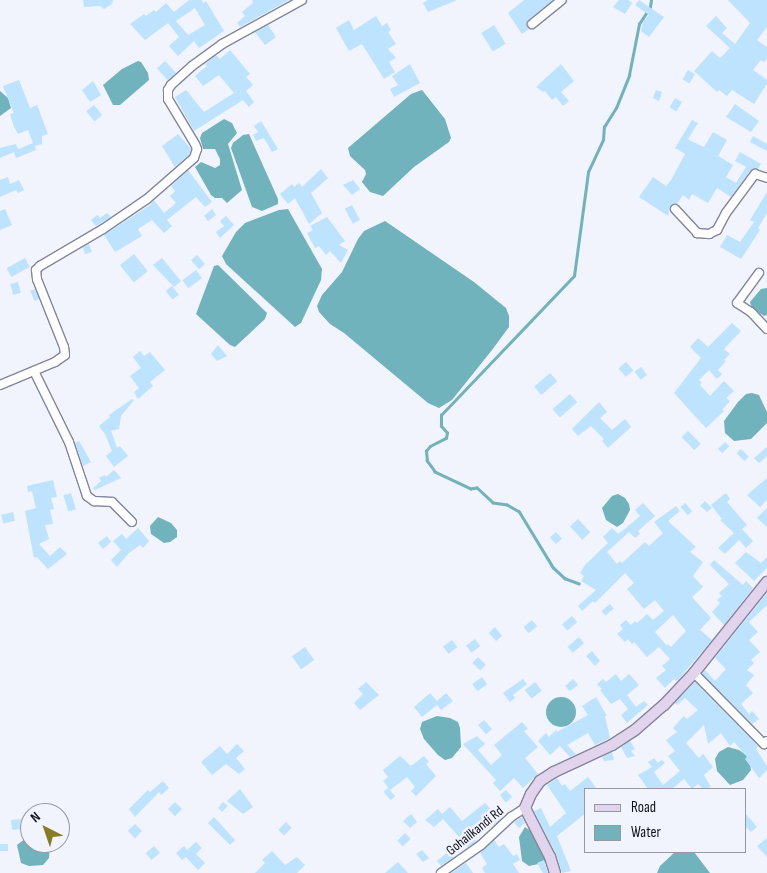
<!DOCTYPE html>
<style>
body{margin:0}
#map{position:relative;width:767px;height:873px;overflow:hidden;background:#f1f3fd;font-family:"Sofia Sans Condensed",sans-serif}
div>[style]{position:absolute}
.water>*{inset:0;background:#71b3bc}
.round{border-radius:50%}
.stream>*{height:2.5px;margin:-1.25px;padding:0 1.25px;transform-origin:1.25px;border-radius:1.25px;background:#71b3bc}
.building>*{inset:0;background:#bee3ff;transform-origin:0 0}
.roads{filter:drop-shadow(1px 0 #82869d) drop-shadow(-1px 0 #82869d) drop-shadow(0 1px #82869d) drop-shadow(0 -1px #82869d)}
.street>*{height:8px;margin:-4px;padding:0 4px;transform-origin:4px;border-radius:4px;background:#fff}
.secondary>*{height:10px;margin:-5px;padding:0 5px;transform-origin:5px;border-radius:5px;background:#e2d4ec}
span{translate:-50% -50%;white-space:nowrap;text-align:center;line-height:1.15;-webkit-text-stroke:5px #f1f3fd;paint-order:stroke}
.street-label{font-size:14px;color:#10121a}
.legend{position:absolute;left:584px;top:788px;width:162px;height:65px;box-sizing:border-box;background:#f1f3fd;border:1px solid #9799a2;margin:0;padding:6px 9px;list-style:none;font-size:15px;color:#10121a}
.legend li{display:flex;align-items:center;gap:10px;height:25px}
.legend b{width:25px;border:1px solid #9799a2}
.north{position:absolute;left:20px;top:803px;width:50px;height:50px;box-sizing:border-box;background:#f1f3fd;border:1px solid #9799a2;border-radius:50%;rotate:319deg;font-size:14px;font-weight:700;line-height:20px;text-align:center;color:#10121a}
.north::after{content:'';display:block;margin:auto;width:18px;height:22px;background:#877c22;clip-path:polygon(50% 0,100% 100%,50% 72%,0 100%)}
</style>
<div id="map">
<div class="water">
<i style="clip-path:polygon(138px 61px,141px 62px,148px 73px,149px 80px,120px 105px,113px 105px,103px 85px,122px 69px)"></i>
<i style="clip-path:polygon(422px 90px,445px 119px,451px 138px,449px 142px,414px 167px,383px 196px,370px 192px,362px 182px,366px 174px,365px 170px,350px 156px,348px 148px,411px 94px)"></i>
<i style="clip-path:polygon(0 91px,8px 98px,11px 108px,0 116px)"></i>
<i style="clip-path:polygon(224px 119px,232px 123px,237px 133px,228px 144px,242px 190px,227px 203px,222px 198px,215px 198px,211px 195px,195px 167px,201px 162px,215px 168px,220px 165px,220px 159px,215px 149px,203px 149px,200px 138px,202px 133px)"></i>
<i style="clip-path:polygon(249px 134px,278px 199px,278px 204px,262px 211px,252px 207px,231px 148px,233px 143px,243px 135px)"></i>
<i style="clip-path:polygon(288px 209px,322px 269px,321px 280px,301px 323px,295px 327px,226px 264px,222px 256px,236px 232px,245px 223px,279px 210px)"></i>
<i style="clip-path:polygon(385px 221px,474px 282px,506px 308px,509px 316px,509px 327px,492px 350px,452px 400px,439px 408px,428px 403px,344px 333px,330px 324px,319px 312px,317px 306px,322px 295px,342px 272px,358px 239px,364px 231px)"></i>
<i style="clip-path:polygon(218px 265px,267px 313px,265px 319px,235px 347px,230px 345px,196px 314px,214px 266px)"></i>
<i style="clip-path:polygon(767px 288px,767px 315px,764px 316px,752px 308px,750px 302px,761px 289px)"></i>
<i style="clip-path:polygon(752px 393px,759px 395px,767px 412px,767px 423px,751px 439px,734px 441px,725px 433px,724px 421px,738px 402px,746px 394px)"></i>
<i style="clip-path:polygon(618px 494px,625px 498px,629px 504px,630px 510px,623px 523px,617px 527px,606px 520px,602px 508px,612px 496px)"></i>
<i style="clip-path:polygon(158px 517px,171px 523px,177px 530px,177px 537px,170px 542px,164px 543px,151px 534px,150px 526px)"></i>
<i class="round" style="left:546px;top:697px;width:30px;height:30px"></i>
<i style="clip-path:polygon(437px 716px,450px 718px,458px 722px,460px 728px,461px 747px,452px 758px,445px 760px,438px 755px,424px 739px,420px 729px,422px 722px)"></i>
<i style="clip-path:polygon(728px 747px,739px 750px,746px 755px,750px 764px,751px 770px,743px 780px,730px 785px,717px 771px,715px 759px,719px 752px)"></i>
<i style="clip-path:polygon(525px 827px,532px 832px,544px 854px,545px 862px,543px 863px,529px 866px,522px 861px,519px 837px)"></i>
<i style="clip-path:polygon(26px 838px,30px 838px,30px 843px,50px 843px,49px 858px,43px 865px,29px 866px,21px 863px,17px 845px)"></i>
<i style="clip-path:polygon(675px 852px,694px 852px,710px 873px,657px 873px,660px 866px)"></i>
</div>
<div class="stream">
<i style="left:579px;top:584px;width:15px;rotate:-160deg"></i>
<i style="left:565px;top:579px;width:16px;rotate:-137deg"></i>
<i style="left:553px;top:568px;width:66px;rotate:-121.3deg"></i>
<i style="left:519px;top:512px;width:14px;rotate:-150deg"></i>
<i style="left:507px;top:505px;width:14px;rotate:-172deg"></i>
<i style="left:493px;top:503px;width:22px;rotate:-137deg"></i>
<i style="left:477px;top:488px;width:6px;rotate:171deg"></i>
<i style="left:471px;top:489px;width:40px;rotate:-155deg"></i>
<i style="left:435px;top:472px;width:14px;rotate:-126deg"></i>
<i style="left:427px;top:461px;width:10px;rotate:-96deg"></i>
<i style="left:426px;top:451px;width:6px;rotate:-51deg"></i>
<i style="left:430px;top:446px;width:18px;rotate:-27deg"></i>
<i style="left:446px;top:438px;width:5px;rotate:-79deg"></i>
<i style="left:447px;top:433px;width:9px;rotate:-131deg"></i>
<i style="left:441px;top:426px;width:11px;rotate:-90deg"></i>
<i style="left:441px;top:415px;width:192px;rotate:-46.3deg"></i>
<i style="left:574px;top:276px;width:105px;rotate:-82.3deg"></i>
<i style="left:588px;top:172px;width:35px;rotate:-65deg"></i>
<i style="left:603px;top:140px;width:13px;rotate:-86deg"></i>
<i style="left:604px;top:127px;width:22px;rotate:-58deg"></i>
<i style="left:616px;top:108px;width:35px;rotate:-68deg"></i>
<i style="left:629px;top:75px;width:52px;rotate:-78.9deg"></i>
<i style="left:639px;top:24px;width:20px;rotate:-57deg"></i>
<i style="left:650px;top:7px;width:7px;rotate:-82deg"></i>
</div>
<div class="building">
<i style="clip-path:polygon(83px 0,113px 0,112px 4px,104px 9px,100px 6px,84px 7px)"></i>
<i style="clip-path:polygon(evenodd,189px 0,202px 0,203px 3px,206px 1px,224px 31px,199px 48px,194px 41px,178px 56px,169px 46px,179px 37px,168px 23px,145px 40px,130px 24px,144px 14px,146px 16px,154px 10px,156px 12px,166px 3px,174px 12px,189px 0,195px 8px,205px 25px,188px 35px,176px 21px,195px 8px)"></i>
<i style="clip-path:polygon(252px 0,289px 0,240px 27px,237px 23px,245px 16px,242px 12px,253px 3px)"></i>
<i style="clip-path:polygon(428px 0,457px 0,428px 12px,423px 3px)"></i>
<i style="clip-path:polygon(524px 0,553px 0,528px 20px,526px 24px,529px 29px,522px 34px,508px 13px)"></i>
<i style="clip-path:polygon(619px 0,628px 0,632px 3px,625px 14px,613px 7px)"></i>
<i style="clip-path:polygon(639px 0,664px 17px,649px 37px,641px 31px,643px 22px,649px 15px,635px 5px)"></i>
<i style="clip-path:polygon(728px 0,767px 0,767px 27px,757px 40px,767px 47px,767px 59px,764px 62px,761px 60px,753px 70px,767px 80px,767px 84px,754px 104px,732px 90px,727px 96px,719px 90px,717px 92px,694px 71px,712px 51px,720px 58px,730px 48px,706px 26px,716px 16px,727px 28px,722px 33px,735px 44px,750px 23px)"></i>
<i style="clip-path:polygon(376px 16px,382px 26px,387px 23px,391px 30px,388px 32px,396px 44px,388px 49px,396px 58px,389px 62px,395px 72px,384px 79px,362px 44px,349px 51px,336px 28px,349px 20px,354px 30px)"></i>
<i style="clip-path:polygon(268px 25px,276px 37px,265px 45px,255px 32px)"></i>
<i style="left:494px;top:25px;width:22px;height:15px;rotate:58deg"></i>
<i style="clip-path:polygon(230px 50px,250px 74px,246px 77px,253px 85px,246px 91px,254px 102px,249px 107px,243px 100px,194px 131px,175px 97px,186px 90px,204px 112px,234px 93px,219px 75px,203px 86px,195px 76px,207px 66px,205px 64px,216px 55px,220px 59px)"></i>
<i style="left:165px;top:61px;width:16px;height:11px;rotate:47deg"></i>
<i style="clip-path:polygon(410px 64px,420px 83px,394px 97px,390px 89px,398px 85px,392px 76px)"></i>
<i style="clip-path:polygon(561px 64px,574px 81px,561px 92px,569px 101px,563px 106px,556px 97px,552px 100px,545px 91px,543px 92px,536px 87px)"></i>
<i style="left:688px;top:70px;width:8px;height:11px;rotate:30deg"></i>
<i style="clip-path:polygon(19px 80px,30px 108px,37px 105px,48px 134px,42px 136px,42px 144px,35px 146px,36px 150px,16px 158px,14px 152px,0 158px,0 148px,16px 144px,18px 149px,33px 143px,28px 130px,18px 134px,14px 127px,10px 114px,14px 113px,3px 86px)"></i>
<i style="clip-path:polygon(93px 81px,101px 95px,90px 102px,82px 90px)"></i>
<i style="clip-path:polygon(656px 90px,662px 92px,659px 101px,653px 98px)"></i>
<i style="left:675px;top:98px;width:8px;height:11px;rotate:30deg"></i>
<i style="clip-path:polygon(735px 104px,759px 121px,751px 132px,726px 117px)"></i>
<i style="left:94px;top:105px;width:13px;height:10px;rotate:51deg"></i>
<i style="clip-path:polygon(692px 120px,698px 123px,688px 139px,691px 141px,704px 147px,713px 132px,727px 140px,718px 156px,733px 165px,726px 177px,736px 183px,746px 167px,735px 161px,740px 152px,761px 164px,758px 169px,750px 171px,731px 197px,717px 188px,708px 203px,692px 194px,689px 200px,683px 195px,677px 204px,671px 205px,668px 216px,639px 197px,653px 177px,666px 186px,671px 180px,685px 154px,675px 148px)"></i>
<i style="clip-path:polygon(261px 121px,278px 149px,272px 152px,264px 138px,256px 141px,253px 135px,258px 132px,254px 126px)"></i>
<i style="clip-path:polygon(178px 134px,191px 149px,189px 155px,175px 167px,162px 146px)"></i>
<i style="clip-path:polygon(753px 136px,767px 144px,767px 151px,750px 142px)"></i>
<i style="clip-path:polygon(321px 169px,328px 178px,311px 193px,322px 213px,309px 224px,295px 198px,288px 204px,280px 194px,292px 184px,294px 187px,299px 183px,302px 187px)"></i>
<i style="clip-path:polygon(188px 170px,212px 202px,205px 207px,196px 197px,167px 220px,172px 226px,164px 233px,152px 220px,138px 229px,142px 236px,115px 252px,104px 235px,150px 205px,154px 200px,164px 213px,176px 203px,170px 196px,175px 191px,171px 186px)"></i>
<i style="clip-path:polygon(8px 177px,10px 184px,19px 180px,24px 190px,18px 193px,16px 190px,0 197px,0 180px)"></i>
<i style="clip-path:polygon(353px 180px,360px 189px,352px 195px,343px 185px)"></i>
<i style="clip-path:polygon(767px 192px,767px 213px,758px 228px,760px 230px,741px 259px,720px 247px,727px 235px,740px 242px,754px 222px,750px 220px)"></i>
<i style="left:352px;top:205px;width:17px;height:8px;rotate:62deg"></i>
<i style="clip-path:polygon(5px 209px,12px 225px,0 230px,0 211px)"></i>
<i style="clip-path:polygon(212px 209px,216px 215px,208px 221px,204px 216px)"></i>
<i style="clip-path:polygon(107px 213px,111px 217px,96px 226px,91px 220px,97px 215px,100px 218px)"></i>
<i style="clip-path:polygon(226px 216px,234px 225px,220px 238px,216px 232px,224px 226px,220px 221px)"></i>
<i style="clip-path:polygon(327px 217px,345px 241px,339px 245px,348px 250px,341px 263px,330px 251px,326px 255px,319px 246px,315px 248px,307px 233px,313px 230px,310px 226px)"></i>
<i style="clip-path:polygon(89px 244px,92px 252px,85px 254px,83px 247px)"></i>
<i style="left:134px;top:254px;width:22px;height:18px;rotate:51deg"></i>
<i style="left:197px;top:255px;width:12px;height:8px;rotate:48deg"></i>
<i style="left:25px;top:258px;width:10px;height:21px;rotate:61deg"></i>
<i style="clip-path:polygon(162px 258px,181px 281px,174px 287px,153px 265px)"></i>
<i style="left:196px;top:270px;width:10px;height:17px;rotate:53deg"></i>
<i style="left:18px;top:282px;width:11px;height:8px;rotate:75deg"></i>
<i style="left:172px;top:286px;width:11px;height:8px;rotate:52deg"></i>
<i style="left:35px;top:289px;width:11px;height:5px;rotate:68deg"></i>
<i style="clip-path:polygon(732px 323px,741px 331px,724px 349px,730px 354px,724px 360px,726px 361px,718px 370px,722px 374px,717px 379px,709px 370px,699px 380px,702px 383px,700px 385px,710px 396px,724px 381px,734px 391px,726px 398px,730px 401px,722px 410px,724px 411px,706px 428px,674px 393px,701px 358px,690px 347px,698px 338px,708px 347px)"></i>
<i style="clip-path:polygon(218px 345px,227px 356px,217px 361px,211px 354px)"></i>
<i style="clip-path:polygon(140px 351px,144px 356px,150px 352px,165px 370px,150px 382px,153px 386px,138px 399px,134px 392px,139px 388px,130px 376px,141px 368px,133px 357px)"></i>
<i style="left:626px;top:362px;width:11px;height:10px;rotate:49deg"></i>
<i style="left:641px;top:367px;width:10px;height:8px;rotate:53deg"></i>
<i style="left:550px;top:373px;width:11px;height:21px;rotate:49deg"></i>
<i style="left:570px;top:394px;width:11px;height:23px;rotate:49deg"></i>
<i style="clip-path:polygon(132px 399px,134px 400px,121px 416px,119px 429px,111px 431px,117px 448px,120px 446px,128px 456px,114px 467px,106px 456px,112px 451px,105px 434px,99px 426px,110px 417px,109px 415px)"></i>
<i style="clip-path:polygon(599px 402px,607px 412px,600px 418px,612px 430px,625px 419px,631px 427px,608px 448px,602px 441px,604px 439px,591px 426px,578px 436px,572px 429px)"></i>
<i style="left:688px;top:431px;width:18px;height:9px;rotate:45deg"></i>
<i style="clip-path:polygon(79px 441px,91px 462px,83px 466px,75px 443px)"></i>
<i style="left:725px;top:442px;width:6px;height:10px;rotate:45deg"></i>
<i style="clip-path:polygon(767px 447px,767px 456px,759px 463px,754px 458px)"></i>
<i style="left:741px;top:449px;width:11px;height:6px;rotate:45deg"></i>
<i style="clip-path:polygon(114px 470px,121px 478px,95px 490px,93px 488px,101px 481px,99px 478px,105px 475px,106px 477px)"></i>
<i style="clip-path:polygon(767px 478px,767px 500px,760px 507px,747px 495px)"></i>
<i style="clip-path:polygon(53px 480px,57px 497px,51px 498px,54px 509px,50px 510px,53px 524px,45px 525px,49px 539px,39px 544px,50px 556px,60px 547px,67px 554px,48px 569px,37px 557px,34px 558px,25px 511px,36px 508px,32px 491px,28px 492px,27px 486px)"></i>
<i style="left:71px;top:493px;width:17px;height:8px;rotate:73deg"></i>
<i style="clip-path:polygon(726px 493px,730px 499px,727px 502px,747px 525px,742px 529px,753px 541px,746px 548px,739px 540px,725px 554px,718px 548px,734px 533px,720px 520px,722px 519px,711px 505px)"></i>
<i style="clip-path:polygon(705px 501px,712px 508px,707px 512px,700px 506px)"></i>
<i style="clip-path:polygon(evenodd,643px 503px,655px 516px,638px 531px,640px 534px,635px 538px,629px 532px,607px 552px,617px 564px,620px 561px,622px 563px,645px 542px,649px 546px,663px 533px,654px 522px,676px 506px,680px 511px,668px 521px,696px 547px,690px 552px,703px 562px,693px 576px,703px 587px,692px 597px,711px 618px,700px 630px,712px 640px,677px 681px,674px 679px,665px 688px,656px 678px,666px 670px,662px 666px,670px 659px,659px 647px,647px 657px,634px 642px,632px 644px,628px 639px,625px 642px,617px 634px,623px 629px,620px 625px,626px 620px,631px 625px,635px 621px,637px 623px,647px 614px,653px 620px,664px 611px,655px 600px,644px 609px,627px 589px,634px 583px,625px 573px,595px 603px,593px 601px,582px 611px,578px 606px,596px 590px,581px 581px,584px 576px,580px 573px,585px 565px,608px 543px,603px 537px,612px 528px,618px 534px,626px 528px,640px 516px,635px 510px,643px 503px,673px 615px,686px 631px,671px 647px,668px 644px,667px 646px,655px 632px,673px 615px)"></i>
<i style="left:685px;top:503px;width:11px;height:6px;rotate:49deg"></i>
<i style="clip-path:polygon(767px 508px,767px 527px,757px 518px)"></i>
<i style="left:13px;top:512px;width:9px;height:12px;rotate:77deg"></i>
<i style="left:578px;top:519px;width:18px;height:11px;rotate:47deg"></i>
<i style="clip-path:polygon(138px 528px,149px 541px,143px 548px,140px 545px,129px 553px,117px 567px,111px 560px,121px 550px,113px 541px,122px 534px,126px 539px)"></i>
<i style="left:556px;top:532px;width:9px;height:8px;rotate:49deg"></i>
<i style="clip-path:polygon(107px 536px,111px 542px,103px 549px,98px 543px)"></i>
<i style="clip-path:polygon(746px 552px,761px 563px,767px 557px,767px 568px,754px 581px,735px 563px)"></i>
<i style="clip-path:polygon(714px 560px,743px 585px,746px 581px,753px 588px,724px 625px,712px 612px,720px 603px,717px 600px,722px 596px,719px 593px,729px 584px,710px 565px)"></i>
<i style="clip-path:polygon(767px 593px,767px 605px,749px 622px,758px 632px,749px 640px,760px 652px,751px 660px,754px 663px,747px 670px,754px 675px,746px 685px,753px 693px,741px 704px,749px 714px,752px 711px,759px 719px,752px 724px,702px 674px,705px 670px,715px 681px,726px 669px,715px 658px)"></i>
<i style="left:610px;top:604px;width:6px;height:11px;rotate:51deg"></i>
<i style="left:572px;top:616px;width:8px;height:13px;rotate:50deg"></i>
<i style="left:532px;top:620px;width:8px;height:11px;rotate:50deg"></i>
<i style="clip-path:polygon(495px 627px,502px 636px,496px 641px,489px 633px)"></i>
<i style="left:579px;top:637px;width:8px;height:15px;rotate:50deg"></i>
<i style="left:475px;top:639px;width:9px;height:11px;rotate:54deg"></i>
<i style="left:452px;top:640px;width:9px;height:11px;rotate:54deg"></i>
<i style="left:305px;top:647px;width:16px;height:16px;rotate:55deg"></i>
<i style="clip-path:polygon(592px 651px,600px 661px,595px 666px,586px 656px)"></i>
<i style="left:478px;top:657px;width:11px;height:8px;rotate:45deg"></i>
<i style="clip-path:polygon(616px 674px,621px 681px,629px 674px,639px 685px,627px 695px,636px 707px,644px 701px,648px 705px,627px 723px,621px 715px,628px 709px,620px 699px,611px 704px,600px 690px,602px 689px,597px 684px,603px 679px,606px 682px)"></i>
<i style="left:482px;top:677px;width:9px;height:12px;rotate:54deg"></i>
<i style="clip-path:polygon(523px 679px,527px 684px,513px 695px,515px 698px,510px 702px,503px 693px)"></i>
<i style="clip-path:polygon(573px 679px,578px 685px,570px 691px,565px 686px)"></i>
<i style="clip-path:polygon(366px 682px,379px 695px,360px 710px,354px 703px,363px 694px,358px 689px)"></i>
<i style="left:535px;top:682px;width:11px;height:13px;rotate:52deg"></i>
<i style="clip-path:polygon(695px 682px,756px 744px,758px 747px,756px 749px,767px 766px,767px 770px,759px 778px,745px 759px,747px 757px,734px 742px,730px 746px,721px 733px,708px 744px,704px 725px,686px 743px,699px 758px,703px 754px,713px 767px,704px 775px,711px 787px,703px 789px,698px 784px,692px 789px,684px 779px,672px 789px,648px 789px,638px 775px,652px 767px,648px 762px,654px 758px,658px 763px,662px 760px,665px 763px,654px 772px,663px 785px,680px 771px,668px 756px,675px 751px,666px 740px,677px 732px,673px 728px,680px 720px,684px 716px,687px 719px,698px 710px,685px 698px,677px 705px,675px 703px)"></i>
<i style="clip-path:polygon(430px 693px,437px 701px,446px 693px,453px 701px,441px 710px,437px 705px,422px 717px,414px 707px)"></i>
<i style="clip-path:polygon(596px 697px,607px 716px,605px 716px,610px 738px,595px 745px,588px 733px,567px 745px,576px 754px,570px 757px,560px 746px,550px 755px,538px 741px,546px 733px,549px 737px,556px 730px,557px 732px,588px 715px,582px 706px)"></i>
<i style="left:484px;top:720px;width:12px;height:8px;rotate:48deg"></i>
<i style="clip-path:polygon(522px 722px,528px 729px,524px 731px,538px 747px,525px 758px,538px 774px,523px 788px,514px 778px,500px 791px,493px 783px,496px 780px,463px 744px,477px 736px,485px 744px,478px 750px,491px 765px,502px 755px,494px 745px)"></i>
<i style="clip-path:polygon(630px 741px,635px 749px,631px 751px,635px 756px,627px 758px,621px 747px)"></i>
<i style="clip-path:polygon(237px 744px,244px 751px,236px 758px,245px 769px,239px 774px,226px 764px,212px 775px,201px 762px,220px 746px,227px 754px)"></i>
<i style="clip-path:polygon(612px 752px,614px 760px,604px 761px,602px 757px)"></i>
<i style="clip-path:polygon(400px 756px,411px 766px,424px 756px,429px 762px,426px 764px,436px 776px,416px 796px,411px 791px,415px 787px,407px 777px,390px 790px,383px 781px,388px 777px,383px 770px)"></i>
<i style="clip-path:polygon(588px 777px,597px 789px,586px 789px,586px 813px,557px 836px,571px 871px,562px 873px,556px 854px,534px 811px,541px 808px,550px 827px,566px 813px,547px 785px,557px 778px,562px 786px,565px 784px,570px 791px)"></i>
<i style="clip-path:polygon(163px 781px,169px 788px,161px 795px,159px 792px,135px 817px,129px 809px,148px 790px,150px 792px)"></i>
<i style="left:388px;top:788px;width:11px;height:6px;rotate:49deg"></i>
<i style="clip-path:polygon(240px 789px,253px 807px,243px 814px,227px 801px)"></i>
<i style="clip-path:polygon(506px 790px,512px 797px,506px 803px,500px 795px)"></i>
<i style="left:175px;top:802px;width:10px;height:10px;rotate:45deg"></i>
<i style="clip-path:polygon(223px 802px,228px 806px,222px 812px,218px 808px)"></i>
<i style="clip-path:polygon(485px 803px,496px 815px,501px 811px,505px 815px,494px 825px,486px 816px,468px 832px,477px 841px,468px 847px,443px 819px,434px 827px,425px 820px,438px 809px,442px 814px,450px 807px,462px 821px)"></i>
<i style="clip-path:polygon(411px 814px,417px 822px,410px 828px,403px 821px)"></i>
<i style="clip-path:polygon(746px 814px,757px 827px,751px 832px,746px 827px)"></i>
<i style="clip-path:polygon(214px 817px,235px 840px,230px 845px,208px 823px)"></i>
<i style="clip-path:polygon(522px 817px,525px 823px,519px 828px,514px 822px)"></i>
<i style="left:21px;top:819px;width:10px;height:10px;rotate:84deg"></i>
<i style="left:286px;top:822px;width:8px;height:11px;rotate:45deg"></i>
<i style="left:135px;top:824px;width:10px;height:10px;rotate:45deg"></i>
<i style="left:405px;top:833px;width:8px;height:11px;rotate:45deg"></i>
<i style="clip-path:polygon(767px 838px,767px 857px,757px 846px)"></i>
<i style="clip-path:polygon(494px 840px,499px 847px,504px 844px,513px 856px,517px 854px,520px 860px,513px 864px,519px 873px,485px 873px,482px 868px,487px 864px,480px 853px)"></i>
<i style="clip-path:polygon(196px 842px,202px 848px,196px 854px,205px 863px,198px 870px,186px 857px,182px 860px,176px 853px,184px 846px,187px 850px)"></i>
<i style="left:0;top:844px;width:8px;height:7px"></i>
<i style="left:154px;top:846px;width:9px;height:11px;rotate:49deg"></i>
<i style="clip-path:polygon(422px 850px,429px 858px,423px 862px,416px 854px)"></i>
<i style="clip-path:polygon(272px 851px,285px 865px,297px 857px,305px 865px,297px 873px,255px 873px,265px 863px,262px 860px)"></i>
<i style="clip-path:polygon(449px 851px,454px 857px,441px 866px,437px 861px)"></i>
<i style="clip-path:polygon(544px 860px,548px 873px,543px 873px,537px 863px)"></i>
<i style="clip-path:polygon(398px 862px,408px 873px,385px 873px)"></i>
<i style="clip-path:polygon(466px 863px,473px 873px,451px 873px)"></i>
</div>
<div class="roads">
<div class="street">
<i style="left:532px;top:24px;width:38px;rotate:-39deg"></i>
<i style="left:675px;top:209px;width:33px;rotate:47deg"></i>
<i style="left:697px;top:233px;width:12px;rotate:5deg"></i>
<i style="left:709px;top:234px;width:9px;rotate:-27deg"></i>
<i style="left:717px;top:230px;width:19px;rotate:-62deg"></i>
<i style="left:726px;top:213px;width:49px;rotate:-53.4deg"></i>
<i style="left:755px;top:174px;width:13px;rotate:18deg"></i>
<i style="left:759px;top:273px;width:37px;rotate:126deg"></i>
<i style="left:737px;top:303px;width:17px;rotate:33deg"></i>
<i style="left:751px;top:312px;width:23px;rotate:47deg"></i>
<i style="left:34px;top:371px;width:79px;rotate:63.8deg"></i>
<i style="left:69px;top:442px;width:57px;rotate:71.6deg"></i>
<i style="left:87px;top:496px;width:9px;rotate:36deg"></i>
<i style="left:94px;top:501px;width:18px;rotate:3deg"></i>
<i style="left:112px;top:502px;width:28px;rotate:45deg"></i>
<i style="left:0;top:385px;width:60px;rotate:-22.7deg"></i>
<i style="left:55px;top:362px;width:12px;rotate:-35deg"></i>
<i style="left:65px;top:355px;width:8px;rotate:-97deg"></i>
<i style="left:64px;top:347px;width:73px;rotate:-111.7deg"></i>
<i style="left:37px;top:279px;width:9px;rotate:-96deg"></i>
<i style="left:36px;top:270px;width:6px;rotate:-45deg"></i>
<i style="left:40px;top:266px;width:73px;rotate:-30.4deg"></i>
<i style="left:103px;top:229px;width:53px;rotate:-34.3deg"></i>
<i style="left:147px;top:199px;width:62px;rotate:-41.1deg"></i>
<i style="left:194px;top:158px;width:9px;rotate:-72deg"></i>
<i style="left:197px;top:149px;width:5px;rotate:-112deg"></i>
<i style="left:195px;top:144px;width:52px;rotate:-121deg"></i>
<i style="left:168px;top:99px;width:9px;rotate:-90deg"></i>
<i style="left:168px;top:90px;width:6px;rotate:-59deg"></i>
<i style="left:171px;top:85px;width:28px;rotate:-42deg"></i>
<i style="left:192px;top:66px;width:37px;rotate:-36deg"></i>
<i style="left:222px;top:44px;width:91px;rotate:-28.8deg"></i>
<i style="left:694px;top:673px;width:100px;rotate:45.4deg"></i>
<i style="left:764px;top:744px;width:4px;rotate:-45deg"></i>
<i style="left:441px;top:873px;width:49px;rotate:-35deg"></i>
<i style="left:481px;top:845px;width:41px;rotate:-43deg"></i>
<i style="left:511px;top:817px;width:17px;rotate:-33deg"></i>
</div>
<div class="secondary">
<i style="left:555px;top:873px;width:17px;rotate:-107deg"></i>
<i style="left:550px;top:857px;width:55px;rotate:-117deg"></i>
<i style="left:525px;top:808px;width:15px;rotate:-67deg"></i>
<i style="left:531px;top:794px;width:16px;rotate:-55deg"></i>
<i style="left:540px;top:781px;width:17px;rotate:-33deg"></i>
<i style="left:554px;top:772px;width:64px;rotate:-25deg"></i>
<i style="left:612px;top:745px;width:27px;rotate:-33deg"></i>
<i style="left:635px;top:730px;width:38px;rotate:-41deg"></i>
<i style="left:664px;top:705px;width:44px;rotate:-46.8deg"></i>
<i style="left:694px;top:673px;width:117px;rotate:-51.3deg"></i>
</div>
</div>
<div class="street-label">
<span style="left:475px;top:831px;rotate:-39deg">Gohailkandi Rd</span>
</div>
<ul class="legend">
<li><b style="height:6px;background:#e2d4ec"></b>Road</li>
<li><b style="height:14px;background:#71b3bc"></b>Water</li>
</ul>
<div class="north">N</div>
</div>
